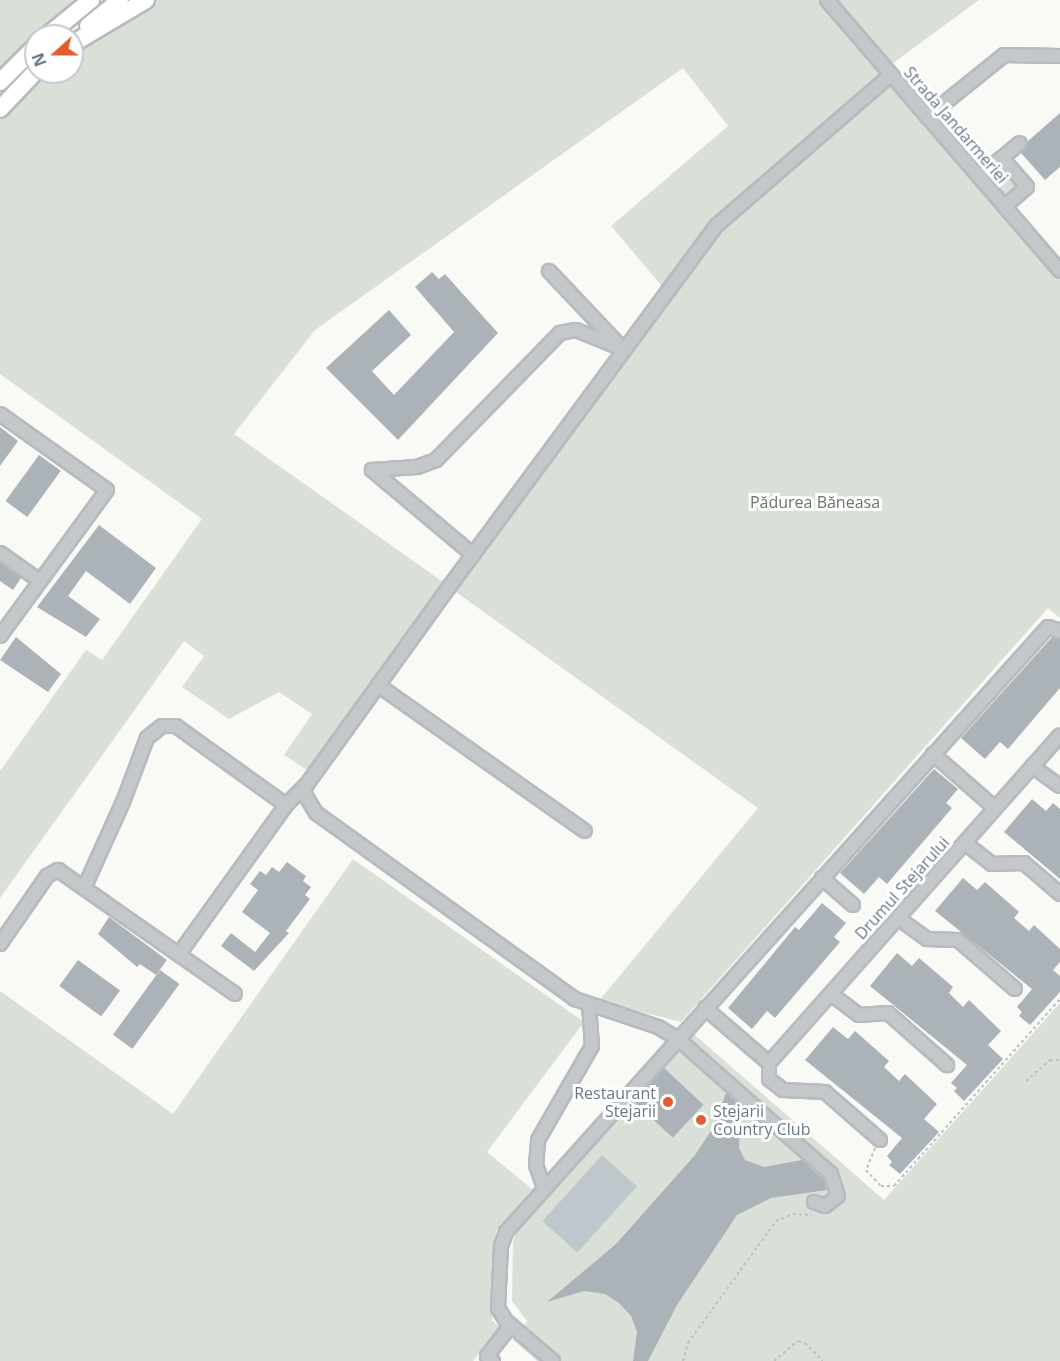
<!DOCTYPE html>
<meta charset="utf-8">
<style>
body{margin:0}
#map{position:relative;width:1060px;height:1361px;overflow:hidden;background:#f9f9f6;font-family:"Open Sans",sans-serif}
div>[style]{position:absolute}
.green>*{inset:0;background:#dae0d7;transform-origin:0 0}
.water>*{inset:0;background:#bec8cc;transform-origin:0 0}
.building>*{inset:0;background:#abb3b9;transform-origin:0 0}
.path>*{height:2px;margin-top:-1px;transform-origin:0;background:repeating-linear-gradient(90deg,#bec0c3 0 3px,transparent 0 6px)}
.roads{filter:drop-shadow(2px 0 #b7babe) drop-shadow(-2px 0 #b7babe) drop-shadow(0 2px #b7babe) drop-shadow(0 -2px #b7babe)}
.minor>*{height:12px;margin:-6px;padding:0 6px;transform-origin:6px;border-radius:6px;background:#c4c8cb}
.highway>*{height:16px;margin:-8px;padding:0 8px;transform-origin:8px;border-radius:8px;background:#fff}
.dots>*{width:16px;height:16px;translate:-50% -50%;box-sizing:border-box;border:3px solid #fff;border-radius:50%}
span{translate:-50% -50%;white-space:nowrap;text-align:center;line-height:1.15;-webkit-text-stroke:6px #fff;paint-order:stroke}
.street-label{font-size:16px;color:#687887}
.park-label{font-size:16px;color:#667963}
.poi-label{font-size:16px;color:#687887}
.right{translate:-100% -50%;text-align:right}
.left{translate:0 -50%;text-align:left}
.north{position:absolute;left:24px;top:24px;width:60px;height:60px;box-sizing:border-box;background:#fff;border:2px solid #c3c9cf;border-radius:50%;rotate:249deg;font-size:16px;font-weight:700;line-height:24px;text-align:center;color:#687887}
.north::after{content:'';display:block;margin:auto;width:21px;height:27px;background:#e15c2e;clip-path:polygon(50% 0,100% 100%,50% 72%,0 100%)}
</style>
<div id="map">
<div class="green">
<i style="clip-path:polygon(0 0,73px 0,45px 36px,36px 36px,36px 46px,0 82px)"></i>
<i style="clip-path:polygon(146px 0,979px 0,885px 69px,1060px 271px,1060px 618px,1048px 608px,681px 1022px,599px 1001px,758px 808px,449px 587px,666px 291px,611px 226px,728px 126px,683px 68px,315px 330px,234px 434px,443px 582px,307px 770px,284px 755px,312px 714px,279px 692px,229px 719px,182px 687px,204px 656px,184px 641px,0 898px,0 771px,86px 650px,102px 660px,202px 519px,0 374px,0 109px,36px 72px,72px 72px,72px 44px)"></i>
<i style="left:1000px;top:168px;width:26px;height:14px;rotate:50deg"></i>
<i style="clip-path:polygon(353px 859px,584px 1022px,487px 1152px,532px 1189px,496px 1231px,492px 1320px,500px 1328px,473px 1361px,0 1361px,0 991px,173px 1114px)"></i>
<i style="clip-path:polygon(1060px 1003px,1060px 1361px,537px 1361px,513px 1340px,527px 1321px,512px 1301px,513px 1242px,517px 1231px,688px 1029px,884px 1200px)"></i>
</div>
<div class="water">
<i style="left:602px;top:1155px;width:47px;height:89px;rotate:42deg"></i>
</div>
<div class="building">
<i style="clip-path:polygon(1060px 113px,1060px 167px,1045px 180px,1021px 153px,1028px 141px)"></i>
<i style="clip-path:polygon(432px 272px,439px 279px,445px 274px,498px 333px,398px 440px,326px 368px,389px 310px,411px 335px,372px 371px,394px 395px,454px 332px,415px 287px)"></i>
<i style="clip-path:polygon(0 427px,18px 441px,0 466px)"></i>
<i style="left:39px;top:455px;width:27px;height:57px;rotate:36deg"></i>
<i style="clip-path:polygon(99px 525px,156px 568px,130px 604px,86px 571px,68px 596px,100px 619px,86px 637px,37px 607px)"></i>
<i style="clip-path:polygon(0 563px,21px 578px,13px 590px,0 581px)"></i>
<i style="clip-path:polygon(16px 637px,61px 674px,48px 692px,0 660px)"></i>
<i style="clip-path:polygon(1052px 637px,1060px 639px,1060px 688px,1008px 749px,1000px 742px,985px 759px,961px 738px)"></i>
<i style="clip-path:polygon(934px 769px,958px 789px,946px 803px,952px 808px,887px 884px,879px 877px,864px 894px,840px 873px)"></i>
<i style="clip-path:polygon(1032px 799px,1046px 811px,1053px 803px,1060px 809px,1060px 879px,1004px 832px)"></i>
<i style="clip-path:polygon(287px 862px,306px 876px,303px 881px,311px 887px,305px 895px,310px 899px,286px 931px,289px 933px,254px 971px,221px 946px,231px 933px,255px 952px,270px 933px,242px 912px,258px 890px,250px 884px,260px 871px,266px 875px,272px 867px,279px 872px)"></i>
<i style="clip-path:polygon(963px 878px,977px 890px,985px 882px,1019px 912px,1014px 918px,1029px 931px,1034px 925px,1060px 949px,1060px 962px,1053px 970px,1060px 976px,1060px 992px,1030px 1025px,1019px 1016px,1022px 1012px,1017px 1007px,1032px 989px,935px 911px)"></i>
<i style="clip-path:polygon(822px 903px,846px 923px,834px 937px,840px 942px,775px 1018px,767px 1011px,752px 1029px,728px 1008px,795px 927px,799px 930px)"></i>
<i style="clip-path:polygon(109px 917px,167px 960px,156px 975px,140px 964px,137px 967px,98px 934px)"></i>
<i style="clip-path:polygon(897px 953px,912px 966px,919px 958px,953px 987px,949px 993px,963px 1007px,969px 1000px,1001px 1031px,988px 1045px,1003px 1059px,964px 1101px,954px 1091px,957px 1088px,951px 1083px,967px 1065px,870px 986px)"></i>
<i style="left:78px;top:960px;width:52px;height:32px;rotate:36deg"></i>
<i style="left:160px;top:970px;width:24px;height:80px;rotate:36deg"></i>
<i style="clip-path:polygon(833px 1027px,848px 1039px,855px 1031px,889px 1061px,884px 1067px,899px 1081px,905px 1074px,937px 1104px,924px 1119px,939px 1132px,900px 1174px,889px 1165px,892px 1162px,887px 1156px,902px 1138px,805px 1060px)"></i>
<i style="left:664px;top:1068px;width:54px;height:45px;rotate:43deg"></i>
<i style="clip-path:polygon(726px 1093px,741px 1106px,739px 1148px,745px 1160px,764px 1167px,802px 1160px,824px 1180px,827px 1190px,771px 1198px,737px 1215px,677px 1305px,648px 1361px,633px 1361px,637px 1332px,631px 1316px,619px 1303px,605px 1294px,584px 1291px,547px 1302px,616px 1244px,695px 1155px,711px 1131px)"></i>
</div>
<div class="path">
<i style="left:1026px;top:1081px;width:32px;rotate:-41deg"></i>
<i style="left:1050px;top:1060px;width:10px"></i>
<i style="left:875px;top:1148px;width:24px;rotate:112deg"></i>
<i style="left:866px;top:1170px;width:22px;rotate:47deg"></i>
<i style="left:881px;top:1186px;width:13px"></i>
<i style="left:894px;top:1186px;width:250px;rotate:-48.4deg"></i>
<i style="left:683px;top:1361px;width:19px;rotate:-74deg"></i>
<i style="left:688px;top:1343px;width:150px;rotate:-54.2deg"></i>
<i style="left:776px;top:1221px;width:18px;rotate:-22deg"></i>
<i style="left:793px;top:1214px;width:19px;rotate:3deg"></i>
<i style="left:774px;top:1361px;width:31px;rotate:-40deg"></i>
<i style="left:798px;top:1341px;width:7px;rotate:16deg"></i>
<i style="left:805px;top:1343px;width:25px;rotate:45deg"></i>
</div>
<div class="roads">
<div class="minor">
<i style="left:827px;top:0;width:357px;rotate:49.3deg"></i>
<i style="left:927px;top:117px;width:99px;rotate:-38.8deg"></i>
<i style="left:1004px;top:55px;width:56px;rotate:1deg"></i>
<i style="left:1002px;top:158px;width:23px;rotate:-40deg"></i>
<i style="left:979px;top:177px;width:30px;rotate:-40deg"></i>
<i style="left:1002px;top:158px;width:38px;rotate:49deg"></i>
<i style="left:1027px;top:187px;width:30px;rotate:139deg"></i>
<i style="left:549px;top:271px;width:103px;rotate:46.6deg"></i>
<i style="left:0;top:414px;width:131px;rotate:35.4deg"></i>
<i style="left:107px;top:490px;width:181px;rotate:126.2deg"></i>
<i style="left:372px;top:470px;width:45px;rotate:-3.8deg"></i>
<i style="left:417px;top:467px;width:20px;rotate:-20deg"></i>
<i style="left:436px;top:460px;width:177px;rotate:-45.7deg"></i>
<i style="left:560px;top:333px;width:16px;rotate:-11deg"></i>
<i style="left:576px;top:330px;width:51px;rotate:22deg"></i>
<i style="left:372px;top:470px;width:131px;rotate:40deg"></i>
<i style="left:0;top:553px;width:49px;rotate:35deg"></i>
<i style="left:378px;top:685px;width:253px;rotate:35.2deg"></i>
<i style="left:933px;top:754px;width:82px;rotate:41.1deg"></i>
<i style="left:1032px;top:766px;width:34px;rotate:36deg"></i>
<i style="left:965px;top:843px;width:34px;rotate:38deg"></i>
<i style="left:992px;top:864px;width:32px;rotate:-2deg"></i>
<i style="left:1024px;top:863px;width:48px;rotate:40.7deg"></i>
<i style="left:822px;top:878px;width:41px;rotate:41.1deg"></i>
<i style="left:85px;top:886px;width:92px;rotate:-65.7deg"></i>
<i style="left:123px;top:802px;width:68px;rotate:-69.4deg"></i>
<i style="left:147px;top:738px;width:19px;rotate:-39deg"></i>
<i style="left:162px;top:726px;width:14px"></i>
<i style="left:176px;top:726px;width:135px;rotate:35.7deg"></i>
<i style="left:898px;top:918px;width:36px;rotate:36deg"></i>
<i style="left:927px;top:939px;width:31px;rotate:2deg"></i>
<i style="left:958px;top:940px;width:75px;rotate:40.7deg"></i>
<i style="left:0;top:944px;width:83px;rotate:-55.3deg"></i>
<i style="left:47px;top:876px;width:13px;rotate:-29deg"></i>
<i style="left:58px;top:870px;width:216px;rotate:35deg"></i>
<i style="left:179px;top:954px;width:183px;rotate:-54.3deg"></i>
<i style="left:286px;top:805px;width:28px;rotate:-45deg"></i>
<i style="left:831px;top:994px;width:35px;rotate:37deg"></i>
<i style="left:859px;top:1015px;width:29px;rotate:-4deg"></i>
<i style="left:888px;top:1013px;width:79px;rotate:41.4deg"></i>
<i style="left:705px;top:1008px;width:84px;rotate:40.7deg"></i>
<i style="left:880px;top:1140px;width:73px;rotate:-138.9deg"></i>
<i style="left:825px;top:1092px;width:42px;rotate:-177.3deg"></i>
<i style="left:783px;top:1090px;width:18px;rotate:-142deg"></i>
<i style="left:769px;top:1079px;width:16px;rotate:-90deg"></i>
<i style="left:769px;top:1063px;width:438px;rotate:-48.4deg"></i>
<i style="left:544px;top:1188px;width:24px;rotate:-109deg"></i>
<i style="left:536px;top:1165px;width:25px;rotate:-85deg"></i>
<i style="left:538px;top:1140px;width:108px;rotate:-60.1deg"></i>
<i style="left:592px;top:1046px;width:41px;rotate:-94.2deg"></i>
<i style="left:814px;top:1202px;width:12px;rotate:20deg"></i>
<i style="left:825px;top:1206px;width:16px;rotate:-38deg"></i>
<i style="left:838px;top:1196px;width:23px;rotate:-108deg"></i>
<i style="left:831px;top:1174px;width:204px;rotate:-138.6deg"></i>
<i style="left:678px;top:1039px;width:23px;rotate:-149deg"></i>
<i style="left:658px;top:1027px;width:88px;rotate:-161.4deg"></i>
<i style="left:575px;top:999px;width:319px;rotate:-144.3deg"></i>
<i style="left:316px;top:813px;width:23px;rotate:-121deg"></i>
<i style="left:304px;top:793px;width:9px;rotate:-72deg"></i>
<i style="left:307px;top:784px;width:243px;rotate:-54.2deg"></i>
<i style="left:449px;top:587px;width:450px;rotate:-53.5deg"></i>
<i style="left:717px;top:225px;width:230px;rotate:-40.8deg"></i>
<i style="left:493px;top:1361px;width:8px;rotate:-140deg"></i>
<i style="left:487px;top:1356px;width:39px;rotate:-52deg"></i>
<i style="left:553px;top:1361px;width:62px;rotate:-139.6deg"></i>
<i style="left:506px;top:1321px;width:15px;rotate:-122deg"></i>
<i style="left:498px;top:1308px;width:62px;rotate:-87.2deg"></i>
<i style="left:501px;top:1246px;width:15px;rotate:-70deg"></i>
<i style="left:506px;top:1232px;width:812px;rotate:-48.14deg"></i>
<i style="left:1048px;top:627px;width:13px;rotate:18deg"></i>
</div>
<div class="highway">
<i style="left:88px;top:26px;width:41px;rotate:-39.1deg"></i>
<i style="left:47px;top:36px;width:57px;rotate:-39.3deg"></i>
<i style="left:72px;top:44px;width:86px;rotate:-30.7deg"></i>
<i style="left:0;top:82px;width:51px;rotate:-45deg"></i>
<i style="left:0;top:109px;width:52px;rotate:-46.5deg"></i>
</div>
</div>
<div class="dots">
<i style="left:668px;top:1102px;background:#e15c2e"></i>
<i style="left:701px;top:1120px;background:#e15c2e"></i>
</div>
<div class="street-label">
<span style="left:956px;top:125px;rotate:49deg">Strada Jandarmeriei</span>
<span style="left:902px;top:888px;rotate:-48deg">Drumul Stejarului</span>
</div>
<div class="park-label">
<span style="left:815px;top:502px">Pădurea Băneasa</span>
</div>
<div class="poi-label">
<span class="right" style="left:656px;top:1102px">Restaurant<br>Stejarii</span>
<span class="left" style="left:713px;top:1120px">Stejarii<br>Country Club</span>
</div>
<div class="north">N</div>
</div>
